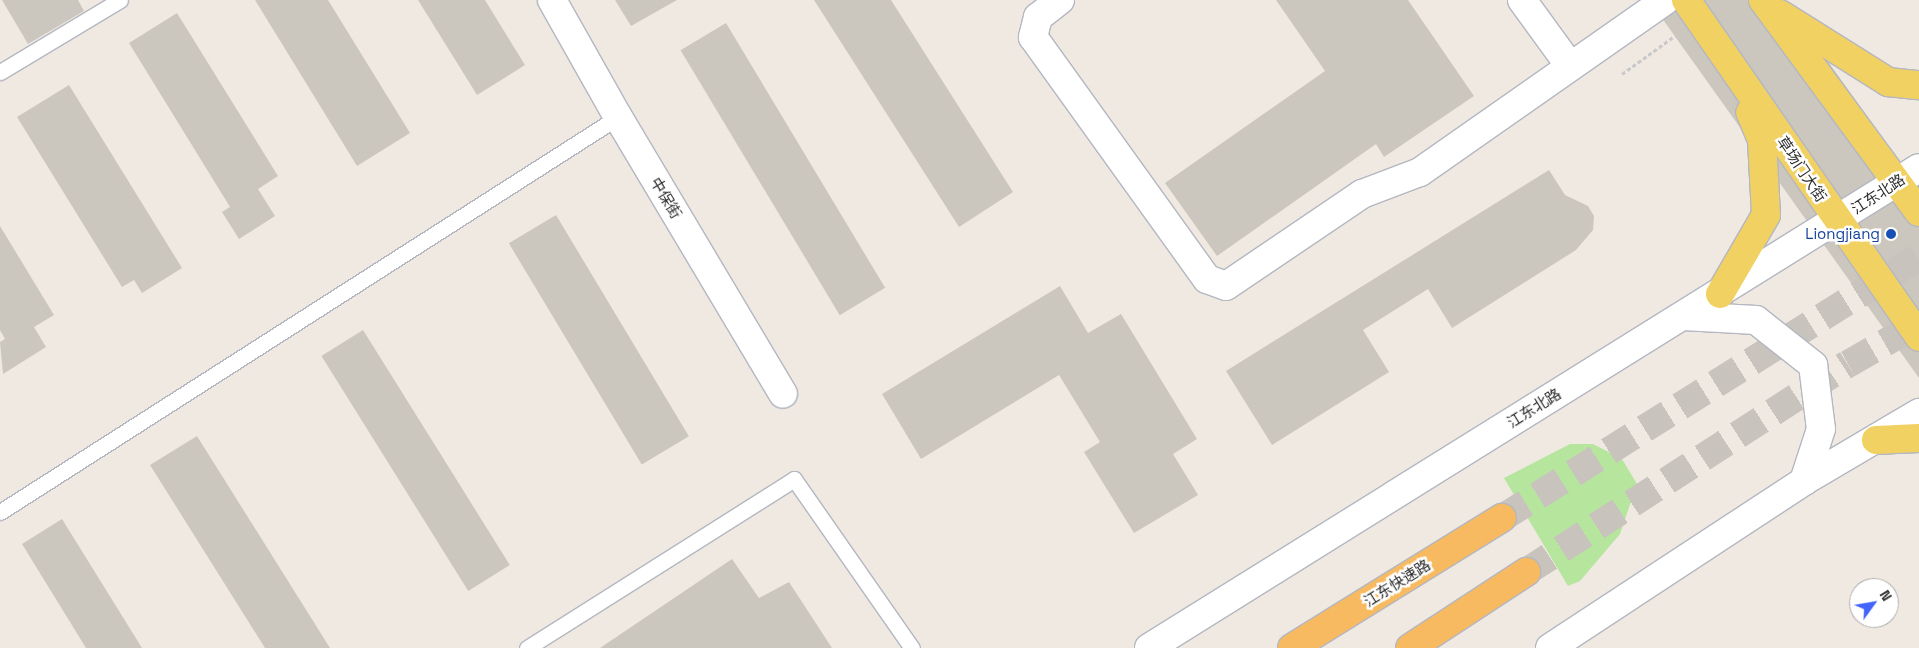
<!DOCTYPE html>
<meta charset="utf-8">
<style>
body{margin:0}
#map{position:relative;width:1919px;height:648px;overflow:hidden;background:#efe9e1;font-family:"Space Grotesk","Noto Sans SC",sans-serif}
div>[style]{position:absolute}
.green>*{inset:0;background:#b6e59e}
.building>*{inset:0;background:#cbc7bf;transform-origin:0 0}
.trunk-tunnel>*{height:28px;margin-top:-14px;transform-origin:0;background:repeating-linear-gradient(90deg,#c8c4bd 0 28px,transparent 0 42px)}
.path>*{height:3px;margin-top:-1.5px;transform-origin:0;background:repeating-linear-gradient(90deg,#c9c9c9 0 4px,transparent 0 6.5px)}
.roads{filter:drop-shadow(1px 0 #b4b7c1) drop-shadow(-1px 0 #b4b7c1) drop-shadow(0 1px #b4b7c1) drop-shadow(0 -1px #b4b7c1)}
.service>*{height:15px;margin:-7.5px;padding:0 7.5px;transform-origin:7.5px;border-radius:7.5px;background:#fff}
.minor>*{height:28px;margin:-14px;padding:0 14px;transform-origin:14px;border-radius:14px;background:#fff}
.tertiary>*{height:28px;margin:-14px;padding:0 14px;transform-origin:14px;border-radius:14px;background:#fff}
.secondary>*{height:28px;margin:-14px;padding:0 14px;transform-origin:14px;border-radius:14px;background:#fff}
.primary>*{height:28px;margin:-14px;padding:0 14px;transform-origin:14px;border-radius:14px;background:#f2d163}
.trunk>*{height:28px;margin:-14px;padding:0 14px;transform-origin:14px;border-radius:14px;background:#f8ba60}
.dots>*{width:14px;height:14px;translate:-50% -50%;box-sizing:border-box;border:2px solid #fff;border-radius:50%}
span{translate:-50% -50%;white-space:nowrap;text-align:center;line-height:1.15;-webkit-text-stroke:5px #fff;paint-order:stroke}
.street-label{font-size:15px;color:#2e2e2e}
.transit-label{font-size:15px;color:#164399}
.right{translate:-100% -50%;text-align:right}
.north{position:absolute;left:1849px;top:578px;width:50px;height:50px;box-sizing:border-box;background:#fff;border:1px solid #ababab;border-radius:50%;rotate:58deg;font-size:14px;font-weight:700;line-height:20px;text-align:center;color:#2e2e2e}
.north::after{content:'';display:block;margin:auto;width:18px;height:22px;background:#4264fb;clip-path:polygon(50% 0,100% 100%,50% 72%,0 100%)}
</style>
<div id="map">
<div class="green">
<i style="clip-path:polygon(1570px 444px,1593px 444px,1622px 459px,1637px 484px,1620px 534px,1580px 581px,1568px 586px,1504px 478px)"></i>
</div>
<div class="building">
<i style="clip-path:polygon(2px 0,78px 0,84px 11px,28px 44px)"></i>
<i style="clip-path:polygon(255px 0,328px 0,410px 133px,357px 166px)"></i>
<i style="clip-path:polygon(418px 0,485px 0,525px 65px,477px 95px)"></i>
<i style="clip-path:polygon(615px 0,677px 0,631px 26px)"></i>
<i style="clip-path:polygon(814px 0,891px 0,1013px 192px,959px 227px)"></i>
<i style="clip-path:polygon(1276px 0,1408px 0,1474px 96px,1384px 157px,1376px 144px,1217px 256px,1165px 183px,1325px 71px)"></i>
<i style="clip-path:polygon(1649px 0,1784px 0,1919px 189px,1919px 378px)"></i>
<i style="clip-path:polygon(177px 13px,278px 176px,258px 189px,275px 216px,239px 239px,222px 212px,230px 207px,129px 43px)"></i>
<i style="left:726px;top:23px;width:309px;height:53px;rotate:59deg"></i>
<i style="clip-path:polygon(69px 85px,182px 268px,142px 293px,134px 280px,122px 287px,17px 117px)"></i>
<i style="clip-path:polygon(1549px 170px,1565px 195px,1588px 206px,1594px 216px,1593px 230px,1576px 250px,1452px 328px,1428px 289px,1363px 330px,1389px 372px,1272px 445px,1226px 371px)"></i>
<i style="left:556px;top:215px;width:258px;height:55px;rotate:59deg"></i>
<i style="clip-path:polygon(0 226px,54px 315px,34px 327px,46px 347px,3px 374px,0 342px,5px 339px,0 330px)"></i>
<i style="clip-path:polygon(1060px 286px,1088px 333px,1121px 314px,1197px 439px,1173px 454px,1198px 495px,1134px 533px,1084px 452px,1100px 442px,1059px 375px,921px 459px,882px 394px)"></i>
<i style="left:363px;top:330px;width:277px;height:49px;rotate:58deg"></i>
<i style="clip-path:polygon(197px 436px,330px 648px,265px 648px,150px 465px)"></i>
<i style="clip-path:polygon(62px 519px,142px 648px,86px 648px,22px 544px)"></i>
<i style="clip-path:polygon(732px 559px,759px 598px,789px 582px,832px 648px,600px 648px)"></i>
</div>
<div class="trunk-tunnel">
<i style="left:1502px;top:518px;width:492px;rotate:-32.1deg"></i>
<i style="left:1526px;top:572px;width:383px;rotate:-32.9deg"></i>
<i style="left:1848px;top:364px;width:82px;rotate:-30deg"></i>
</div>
<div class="path">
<i style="left:1622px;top:74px;width:67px;rotate:-35.8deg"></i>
</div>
<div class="roads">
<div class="service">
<i style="left:0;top:72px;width:140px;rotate:-31deg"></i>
<i style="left:0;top:512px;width:733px;rotate:-32.59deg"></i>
<i style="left:527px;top:648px;width:316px;rotate:-32.3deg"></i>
<i style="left:794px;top:479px;width:206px;rotate:55.1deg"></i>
</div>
<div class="minor">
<i style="left:1060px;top:0;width:28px;rotate:142deg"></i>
<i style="left:1038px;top:17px;width:21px;rotate:104deg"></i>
<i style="left:1033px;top:37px;width:298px;rotate:54.3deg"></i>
<i style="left:1207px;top:279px;width:20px;rotate:20deg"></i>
<i style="left:1226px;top:286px;width:164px;rotate:-34.1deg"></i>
<i style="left:1362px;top:194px;width:62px;rotate:-20.8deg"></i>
<i style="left:1420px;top:172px;width:300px;rotate:-35deg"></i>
<i style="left:1522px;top:0;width:82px;rotate:54deg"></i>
</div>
<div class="tertiary">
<i style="left:552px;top:0;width:134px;rotate:60.6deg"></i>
<i style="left:618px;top:117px;width:322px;rotate:59.2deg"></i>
</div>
<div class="secondary">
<i style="left:1683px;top:316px;width:73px;rotate:3.1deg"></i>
<i style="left:1756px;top:320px;width:73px;rotate:38.3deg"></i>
<i style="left:1813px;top:365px;width:64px;rotate:82.9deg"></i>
<i style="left:1821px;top:429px;width:55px;rotate:108.1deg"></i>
<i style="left:1149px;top:648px;width:907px;rotate:-31.94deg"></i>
<i style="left:1550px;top:648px;width:304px;rotate:-33.3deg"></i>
<i style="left:1804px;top:481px;width:134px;rotate:-30.6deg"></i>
</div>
<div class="primary">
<i style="left:1686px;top:0;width:410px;rotate:55.3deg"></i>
<i style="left:1763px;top:0;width:263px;rotate:53.7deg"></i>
<i style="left:1780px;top:14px;width:128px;rotate:32.2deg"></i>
<i style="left:1888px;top:82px;width:31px;rotate:6deg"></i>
<i style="left:1720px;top:294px;width:91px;rotate:-59.8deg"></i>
<i style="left:1766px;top:215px;width:75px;rotate:-93.1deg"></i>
<i style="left:1762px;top:140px;width:30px;rotate:-113deg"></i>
<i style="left:1876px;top:440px;width:43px;rotate:-2.7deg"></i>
</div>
<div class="trunk">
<i style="left:1292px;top:648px;width:247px;rotate:-31.8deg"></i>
<i style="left:1410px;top:648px;width:139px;rotate:-33.2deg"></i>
</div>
</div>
<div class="dots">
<i style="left:1891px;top:234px;background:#1a4fb4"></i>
</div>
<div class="street-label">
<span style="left:1802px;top:169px;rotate:56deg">草场门大街</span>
<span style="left:1878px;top:194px;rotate:-33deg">江东北路</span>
<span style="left:666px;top:198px;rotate:59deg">中保街</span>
<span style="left:1534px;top:408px;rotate:-32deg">江东北路</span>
<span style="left:1397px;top:583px;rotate:-32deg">江东快速路</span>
</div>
<div class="transit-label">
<span class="right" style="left:1880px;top:234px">Liongjiang</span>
</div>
<div class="north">N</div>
</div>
